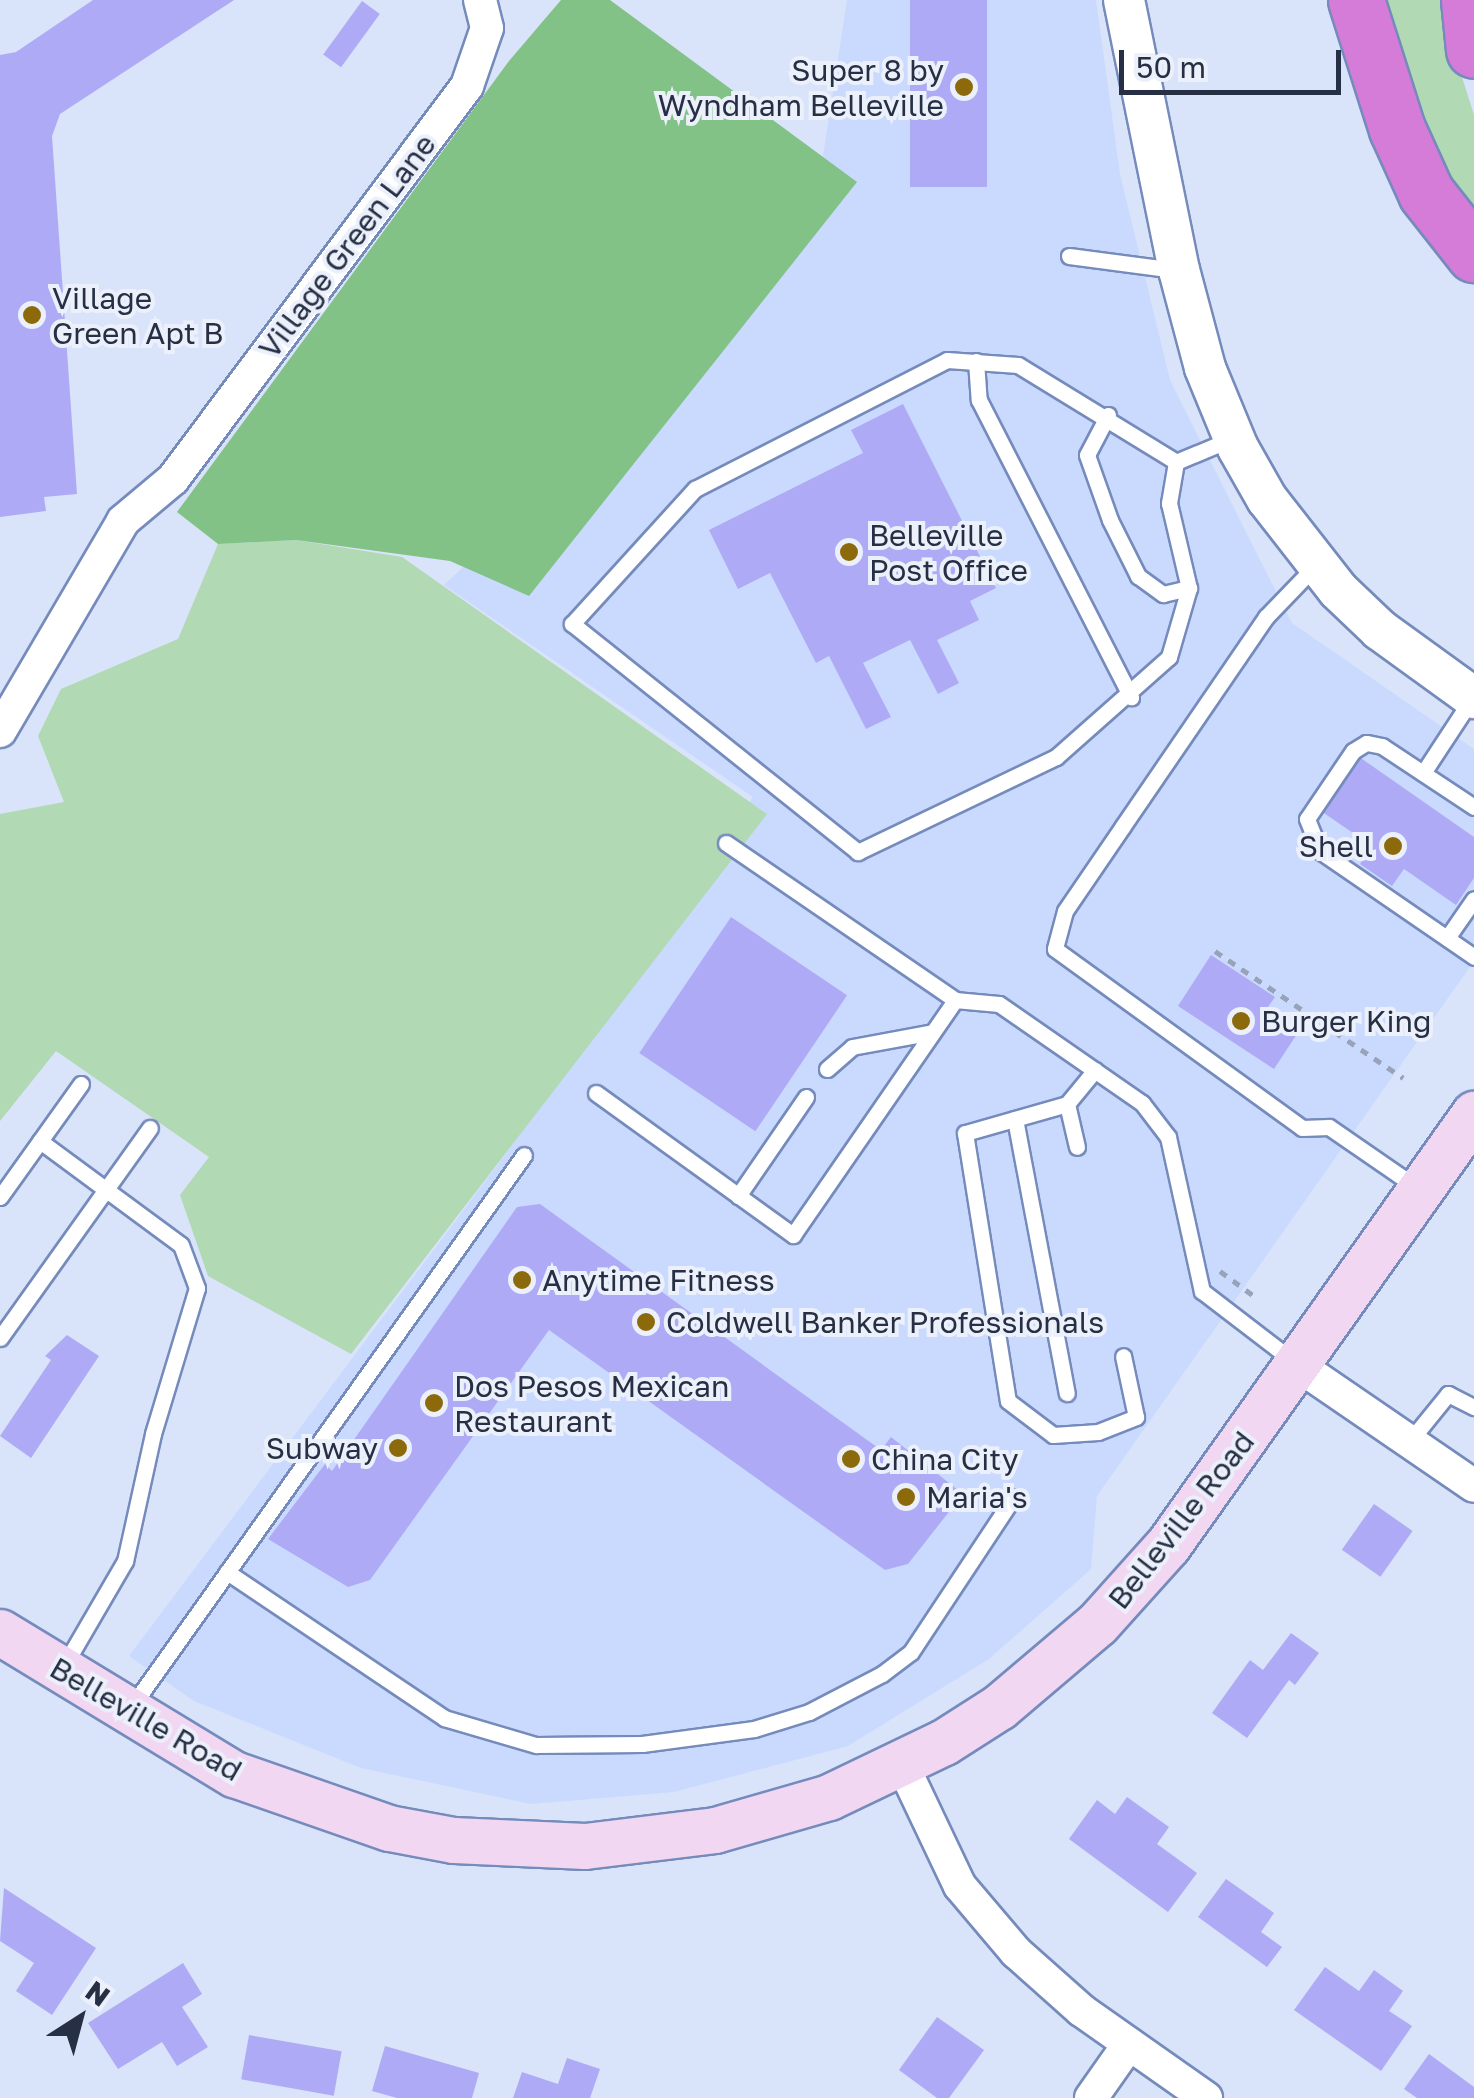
<!DOCTYPE html>
<style>
body{margin:0}
#map{position:relative;width:1474px;height:2098px;overflow:hidden;background:#d9e3f9;font-family:"Golos Text",sans-serif}
div>[style]{position:absolute}
.built>*{inset:0;background:#cadafe}
.green>*{inset:0;background:#b1d9b3}
.forest>*{inset:0;background:#82c287}
.building>*{inset:0;background:#aeaaf6;transform-origin:0 0}
.path>*{height:5px;margin-top:-2.5px;transform-origin:0;background:repeating-linear-gradient(90deg,#98a2b8 0 8px,transparent 0 16px)}
.roads{filter:drop-shadow(2px 0 #758bbc) drop-shadow(-2px 0 #758bbc) drop-shadow(0 2px #758bbc) drop-shadow(0 -2px #758bbc)}
.service>*{height:15px;margin:-7.5px;padding:0 7.5px;transform-origin:7.5px;border-radius:7.5px;background:#fff}
.minor>*{height:32px;margin:-16px;padding:0 16px;transform-origin:16px;border-radius:16px;background:#fff}
.tertiary>*{height:40px;margin:-20px;padding:0 20px;transform-origin:20px;border-radius:20px;background:#fff}
.secondary>*{height:45px;margin:-22.5px;padding:0 22.5px;transform-origin:22.5px;border-radius:22.5px;background:#f2d7f3}
.motorway>*{height:55px;margin:-27.5px;padding:0 27.5px;transform-origin:27.5px;border-radius:27.5px;background:#d57bd8}
.dots>*{width:28px;height:28px;translate:-50% -50%;box-sizing:border-box;border:5px solid #ebf0fb;border-radius:50%}
span{translate:-50% -50%;white-space:nowrap;text-align:center;line-height:1.15;-webkit-text-stroke:8px #ebf0fb;paint-order:stroke}
.poi-label{font-size:30px;color:#262f44}
.right{translate:-100% -50%;text-align:right}
.left{translate:0 -50%;text-align:left}
.street-label{font-size:30px;color:#262f44}
.north{position:absolute;left:30px;top:1968px;width:100px;height:100px;-webkit-text-stroke:8px #ebf0fb;paint-order:stroke;rotate:36deg;font-size:28px;font-weight:700;line-height:40px;text-align:center;color:#262f44}
.north::after{content:'';display:block;margin:auto;width:35px;height:45px;background:#262f44;clip-path:polygon(50% 0,100% 100%,50% 72%,0 100%)}
.scale{position:absolute;left:1119px;top:50px;width:222px;height:45px;box-sizing:border-box;border:5px solid #262f44;border-top:0;padding-left:12px;font-size:30px;line-height:35px;white-space:nowrap;color:#262f44;-webkit-text-stroke:8px #ebf0fb;paint-order:stroke}
</style>
<div id="map">
<div class="built">
<i style="clip-path:polygon(847px 0,1096px 0,1120px 174px,1170px 380px,1251px 542px,1292px 623px,1474px 749px,1474px 961px,1097px 1496px,1091px 1569px,989px 1659px,848px 1746px,674px 1792px,531px 1804px,361px 1768px,194px 1701px,129px 1656px,540px 1108px,753px 797px,444px 585px,737px 312px,818px 189px)"></i>
</div>
<div class="green">
<i style="clip-path:polygon(1370px 0,1452px 0,1457px 61px,1474px 115px,1474px 228px,1450px 194px)"></i>
<i style="clip-path:polygon(296px 540px,402px 557px,767px 814px,351px 1354px,208px 1276px,180px 1195px,209px 1157px,56px 1051px,0 1121px,0 814px,64px 802px,38px 736px,61px 689px,178px 639px,218px 544px)"></i>
</div>
<div class="forest">
<i style="clip-path:polygon(561px 0,610px 0,857px 182px,529px 596px,450px 561px,296px 540px,218px 544px,177px 512px,509px 61px)"></i>
</div>
<div class="building">
<i style="clip-path:polygon(93px 0,234px 0,60px 114px,52px 136px,77px 494px,44px 497px,46px 511px,0 517px,0 55px,16px 52px)"></i>
<i style="left:910px;top:0;width:77px;height:187px"></i>
<i style="left:362px;top:1px;width:22px;height:66px;rotate:36deg"></i>
<i style="clip-path:polygon(903px 404px,996px 588px,970px 601px,979px 620px,937px 640px,959px 683px,938px 694px,910px 640px,863px 663px,891px 717px,866px 729px,829px 656px,816px 663px,770px 573px,738px 589px,709px 530px,863px 453px,851px 430px)"></i>
<i style="clip-path:polygon(1355px 754px,1474px 837px,1474px 878px,1456px 905px,1404px 869px,1392px 886px,1360px 864px,1372px 846px,1318px 809px)"></i>
<i style="left:731px;top:917px;width:140px;height:164px;rotate:34deg"></i>
<i style="clip-path:polygon(1211px 955px,1275px 997px,1266px 1010px,1299px 1031px,1274px 1069px,1178px 1006px)"></i>
<i style="clip-path:polygon(540px 1204px,881px 1450px,891px 1437px,963px 1494px,908px 1564px,885px 1570px,549px 1330px,370px 1580px,348px 1587px,268px 1539px,325px 1464px,332px 1471px,517px 1207px)"></i>
<i style="clip-path:polygon(67px 1335px,99px 1356px,31px 1458px,0 1436px,51px 1360px,45px 1356px)"></i>
<i style="left:1374px;top:1504px;width:47px;height:56px;rotate:35deg"></i>
<i style="clip-path:polygon(1291px 1633px,1319px 1653px,1295px 1685px,1289px 1680px,1247px 1738px,1212px 1713px,1250px 1660px,1263px 1670px)"></i>
<i style="clip-path:polygon(1127px 1797px,1169px 1827px,1157px 1844px,1197px 1873px,1168px 1912px,1069px 1839px,1097px 1800px,1115px 1814px)"></i>
<i style="clip-path:polygon(1226px 1879px,1274px 1913px,1261px 1932px,1282px 1947px,1267px 1967px,1198px 1917px)"></i>
<i style="clip-path:polygon(4px 1888px,96px 1948px,52px 2015px,16px 1991px,34px 1963px,0 1941px)"></i>
<i style="clip-path:polygon(183px 1963px,202px 1994px,182px 2007px,208px 2047px,177px 2066px,162px 2042px,118px 2069px,88px 2023px)"></i>
<i style="clip-path:polygon(1325px 1967px,1359px 1991px,1374px 1970px,1403px 1991px,1389px 2011px,1412px 2026px,1381px 2071px,1294px 2010px)"></i>
<i style="clip-path:polygon(937px 2017px,984px 2050px,949px 2098px,937px 2098px,899px 2070px)"></i>
<i style="left:249px;top:2035px;width:94px;height:45px;rotate:10deg"></i>
<i style="clip-path:polygon(385px 2046px,479px 2073px,472px 2098px,397px 2098px,372px 2091px)"></i>
<i style="clip-path:polygon(1429px 2054px,1474px 2087px,1474px 2098px,1417px 2098px,1404px 2089px)"></i>
<i style="clip-path:polygon(567px 2058px,600px 2069px,590px 2098px,513px 2098px,522px 2072px,558px 2084px)"></i>
</div>
<div class="path">
<i style="left:1215px;top:951px;width:227px;rotate:34deg"></i>
<i style="left:1220px;top:1271px;width:42px;rotate:36.3deg"></i>
</div>
<div class="roads">
<div class="service">
<i style="left:1069px;top:256px;width:107px;rotate:7.5deg"></i>
<i style="left:976px;top:361px;width:39px;rotate:86deg"></i>
<i style="left:979px;top:400px;width:334px;rotate:62.9deg"></i>
<i style="left:1108px;top:415px;width:45px;rotate:117.7deg"></i>
<i style="left:1087px;top:455px;width:69px;rotate:70.5deg"></i>
<i style="left:1110px;top:520px;width:63px;rotate:63.4deg"></i>
<i style="left:1138px;top:576px;width:31px;rotate:36deg"></i>
<i style="left:1163px;top:594px;width:27px;rotate:-13deg"></i>
<i style="left:1176px;top:462px;width:42px;rotate:99.7deg"></i>
<i style="left:1169px;top:503px;width:87px;rotate:76.8deg"></i>
<i style="left:1189px;top:588px;width:72px;rotate:106.2deg"></i>
<i style="left:1169px;top:657px;width:151px;rotate:138.5deg"></i>
<i style="left:1056px;top:757px;width:220px;rotate:154.4deg"></i>
<i style="left:858px;top:852px;width:366px;rotate:-141.4deg"></i>
<i style="left:572px;top:624px;width:183px;rotate:-47.7deg"></i>
<i style="left:695px;top:489px;width:283px;rotate:-27.1deg"></i>
<i style="left:947px;top:360px;width:71px;rotate:4deg"></i>
<i style="left:1018px;top:365px;width:185px;rotate:31.5deg"></i>
<i style="left:1176px;top:462px;width:60px;rotate:-22.7deg"></i>
<i style="left:1316px;top:565px;width:72px;rotate:133.9deg"></i>
<i style="left:1266px;top:617px;width:253px;rotate:124.4deg"></i>
<i style="left:1123px;top:826px;width:103px;rotate:124.3deg"></i>
<i style="left:1065px;top:911px;width:39px;rotate:105deg"></i>
<i style="left:1055px;top:949px;width:305px;rotate:35.9deg"></i>
<i style="left:1302px;top:1128px;width:27px;rotate:-2deg"></i>
<i style="left:1329px;top:1127px;width:106px;rotate:34.6deg"></i>
<i style="left:1423px;top:773px;width:91px;rotate:-56.7deg"></i>
<i style="left:1474px;top:807px;width:110px;rotate:-146.5deg"></i>
<i style="left:1382px;top:746px;width:16px;rotate:-169deg"></i>
<i style="left:1366px;top:743px;width:15px;rotate:148deg"></i>
<i style="left:1353px;top:751px;width:82px;rotate:124.1deg"></i>
<i style="left:1307px;top:819px;width:35px;rotate:68deg"></i>
<i style="left:1320px;top:851px;width:187px;rotate:34.5deg"></i>
<i style="left:726px;top:843px;width:278px;rotate:34.4deg"></i>
<i style="left:1447px;top:938px;width:47px;rotate:-55.3deg"></i>
<i style="left:827px;top:1069px;width:33px;rotate:-41deg"></i>
<i style="left:852px;top:1047px;width:82px;rotate:-10.5deg"></i>
<i style="left:1095px;top:1070px;width:44px;rotate:129.5deg"></i>
<i style="left:1067px;top:1104px;width:106px;rotate:164.1deg"></i>
<i style="left:965px;top:1133px;width:271px;rotate:80.9deg"></i>
<i style="left:1008px;top:1401px;width:56px;rotate:37.1deg"></i>
<i style="left:1053px;top:1435px;width:45px;rotate:-3.8deg"></i>
<i style="left:1098px;top:1432px;width:41px;rotate:-21.5deg"></i>
<i style="left:1136px;top:1417px;width:62px;rotate:-102deg"></i>
<i style="left:596px;top:1093px;width:243px;rotate:35.8deg"></i>
<i style="left:793px;top:1235px;width:285px;rotate:-55.4deg"></i>
<i style="left:955px;top:1000px;width:44px;rotate:5.2deg"></i>
<i style="left:999px;top:1004px;width:174px;rotate:34.7deg"></i>
<i style="left:1142px;top:1103px;width:43px;rotate:52.6deg"></i>
<i style="left:1168px;top:1137px;width:158px;rotate:77.6deg"></i>
<i style="left:1202px;top:1291px;width:113px;rotate:37.5deg"></i>
<i style="left:1067px;top:1104px;width:44px;rotate:76.9deg"></i>
<i style="left:1015px;top:1119px;width:279px;rotate:79.3deg"></i>
<i style="left:40px;top:1141px;width:175px;rotate:36.4deg"></i>
<i style="left:181px;top:1245px;width:46px;rotate:69.6deg"></i>
<i style="left:197px;top:1288px;width:152px;rotate:106.8deg"></i>
<i style="left:153px;top:1434px;width:130px;rotate:102.4deg"></i>
<i style="left:125px;top:1561px;width:121px;rotate:120.2deg"></i>
<i style="left:738px;top:1196px;width:120px;rotate:-55.5deg"></i>
<i style="left:0;top:1197px;width:139px;rotate:-54.4deg"></i>
<i style="left:0;top:1338px;width:258px;rotate:-54.5deg"></i>
<i style="left:1409px;top:1442px;width:62px;rotate:-50.9deg"></i>
<i style="left:1448px;top:1394px;width:29px;rotate:27deg"></i>
<i style="left:227px;top:1572px;width:262px;rotate:33.9deg"></i>
<i style="left:444px;top:1718px;width:96px;rotate:16.4deg"></i>
<i style="left:536px;top:1745px;width:106px;rotate:-0.5deg"></i>
<i style="left:642px;top:1744px;width:113px;rotate:-7.6deg"></i>
<i style="left:754px;top:1729px;width:58px;rotate:-17.2deg"></i>
<i style="left:809px;top:1712px;width:82px;rotate:-27.5deg"></i>
<i style="left:882px;top:1674px;width:36px;rotate:-37deg"></i>
<i style="left:911px;top:1652px;width:185px;rotate:-56.5deg"></i>
<i style="left:132px;top:1706px;width:676px;rotate:-54.57deg"></i>
</div>
<div class="minor">
<i style="left:0;top:731px;width:243px;rotate:-59.6deg"></i>
<i style="left:123px;top:521px;width:65px;rotate:-40deg"></i>
<i style="left:173px;top:479px;width:491px;rotate:-53.2deg"></i>
<i style="left:467px;top:86px;width:61px;rotate:-71deg"></i>
<i style="left:487px;top:28px;width:29px;rotate:-104deg"></i>
<i style="left:1299px;top:1366px;width:212px;rotate:34.4deg"></i>
<i style="left:901px;top:1762px;width:137px;rotate:64.6deg"></i>
<i style="left:960px;top:1886px;width:87px;rotate:49.7deg"></i>
<i style="left:1016px;top:1952px;width:87px;rotate:41.7deg"></i>
<i style="left:1081px;top:2010px;width:153px;rotate:35.1deg"></i>
<i style="left:1091px;top:2098px;width:66px;rotate:-54.9deg"></i>
</div>
<div class="tertiary">
<i style="left:1124px;top:0;width:276px;rotate:78.5deg"></i>
<i style="left:1179px;top:270px;width:101px;rotate:75.1deg"></i>
<i style="left:1205px;top:368px;width:87px;rotate:67.6deg"></i>
<i style="left:1238px;top:448px;width:59px;rotate:60.4deg"></i>
<i style="left:1267px;top:499px;width:115px;rotate:52deg"></i>
<i style="left:1338px;top:590px;width:58px;rotate:43.6deg"></i>
<i style="left:1380px;top:630px;width:116px;rotate:35.9deg"></i>
</div>
<div class="secondary">
<i style="left:0;top:1632px;width:274px;rotate:31.3deg"></i>
<i style="left:234px;top:1774px;width:164px;rotate:19.2deg"></i>
<i style="left:389px;top:1828px;width:66px;rotate:10.5deg"></i>
<i style="left:454px;top:1840px;width:131px;rotate:2.6deg"></i>
<i style="left:585px;top:1846px;width:131px;rotate:-7deg"></i>
<i style="left:715px;top:1830px;width:119px;rotate:-16.1deg"></i>
<i style="left:829px;top:1797px;width:127px;rotate:-25.6deg"></i>
<i style="left:944px;top:1742px;width:65px;rotate:-32.5deg"></i>
<i style="left:999px;top:1707px;width:128px;rotate:-40.3deg"></i>
<i style="left:1097px;top:1624px;width:106px;rotate:-48.1deg"></i>
<i style="left:1168px;top:1545px;width:529px;rotate:-54.63deg"></i>
</div>
<div class="motorway">
<i style="left:1356px;top:0;width:135px;rotate:72.4deg"></i>
<i style="left:1397px;top:129px;width:70px;rotate:65.6deg"></i>
<i style="left:1426px;top:193px;width:78px;rotate:51.8deg"></i>
<i style="left:1469px;top:0;width:50px;rotate:84.3deg"></i>
</div>
</div>
<div class="dots">
<i style="left:964px;top:87px;background:#8c6a0c"></i>
<i style="left:32px;top:315px;background:#8c6a0c"></i>
<i style="left:849px;top:552px;background:#8c6a0c"></i>
<i style="left:1393px;top:846px;background:#8c6a0c"></i>
<i style="left:1241px;top:1021px;background:#8c6a0c"></i>
<i style="left:522px;top:1280px;background:#8c6a0c"></i>
<i style="left:646px;top:1322px;background:#8c6a0c"></i>
<i style="left:434px;top:1403px;background:#8c6a0c"></i>
<i style="left:398px;top:1448px;background:#8c6a0c"></i>
<i style="left:851px;top:1459px;background:#8c6a0c"></i>
<i style="left:906px;top:1497px;background:#8c6a0c"></i>
</div>
<div class="poi-label">
<span class="right" style="left:944px;top:87px">Super 8 by<br>Wyndham Belleville</span>
<span class="left" style="left:52px;top:315px">Village<br>Green Apt B</span>
<span class="left" style="left:869px;top:552px">Belleville<br>Post Office</span>
<span class="right" style="left:1373px;top:846px">Shell</span>
<span class="left" style="left:1261px;top:1021px">Burger King</span>
<span class="left" style="left:542px;top:1280px">Anytime Fitness</span>
<span class="left" style="left:666px;top:1322px">Coldwell Banker Professionals</span>
<span class="left" style="left:454px;top:1403px">Dos Pesos Mexican<br>Restaurant</span>
<span class="right" style="left:378px;top:1448px">Subway</span>
<span class="left" style="left:871px;top:1459px">China City</span>
<span class="left" style="left:926px;top:1497px">Maria's</span>
</div>
<div class="street-label">
<span style="left:347px;top:246px;rotate:-53deg">Village Green Lane</span>
<span style="left:1181px;top:1520px;rotate:-52deg">Belleville Road</span>
<span style="left:146px;top:1719px;rotate:30deg">Belleville Road</span>
</div>
<div class="north">N</div>
<div class="scale">50 m</div>
</div>
